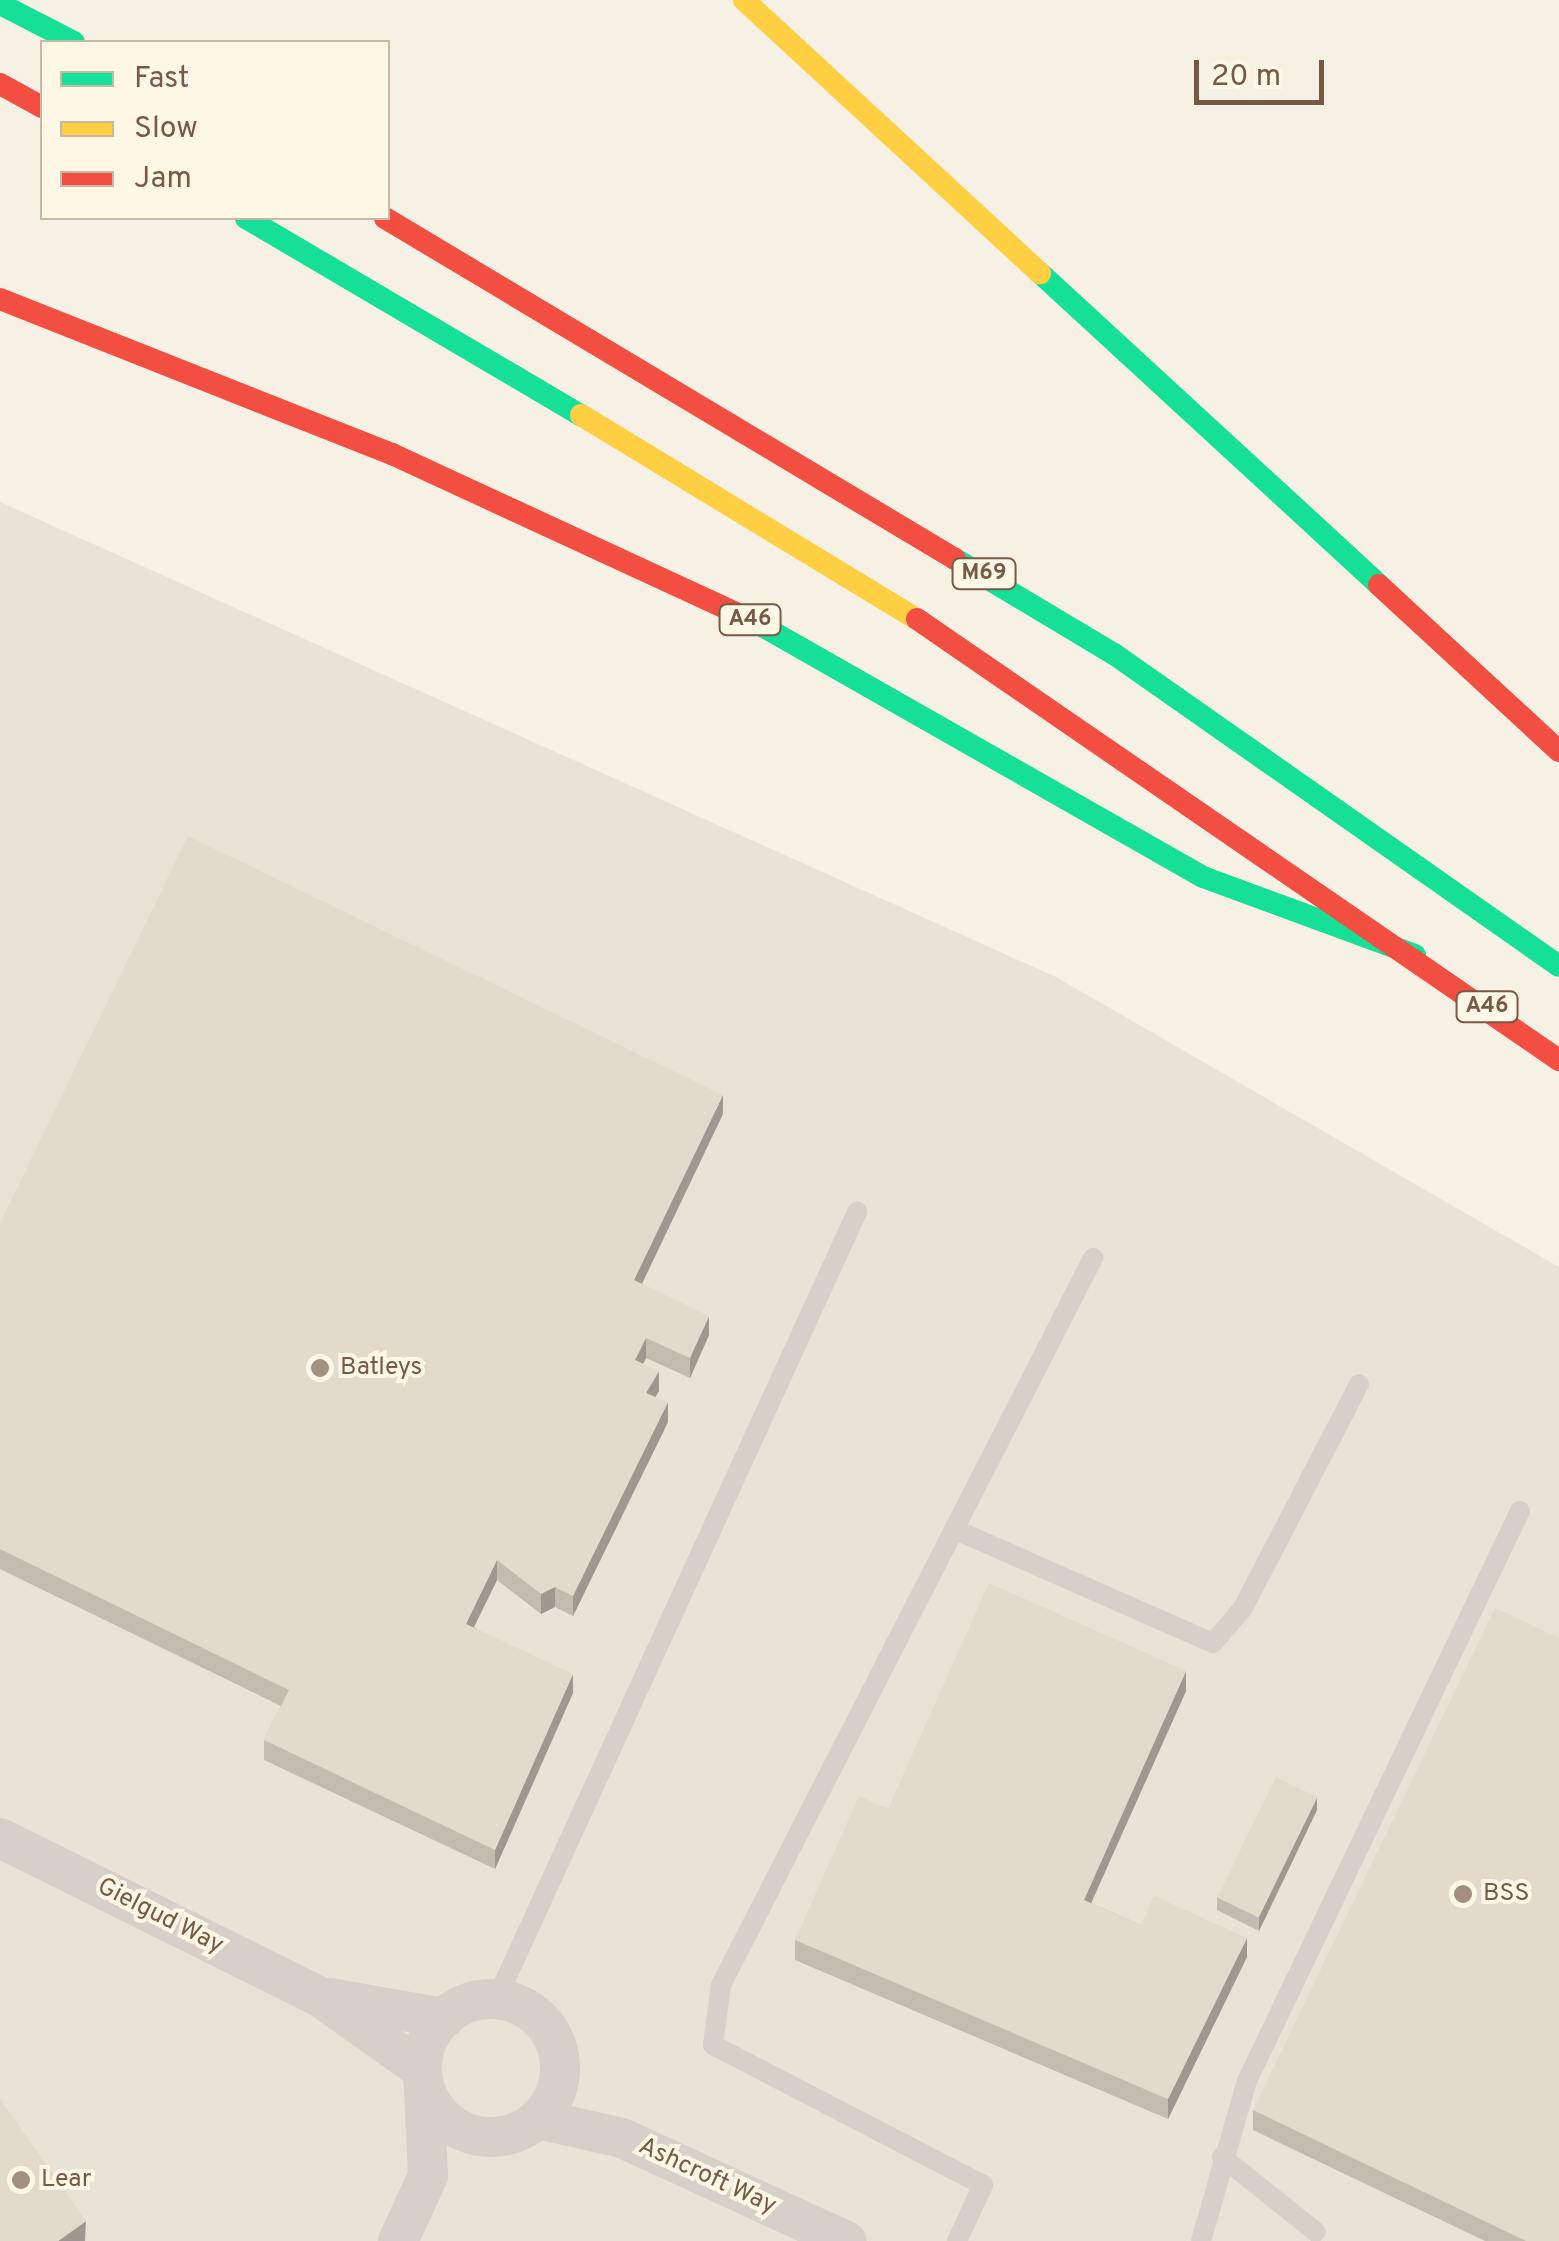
<!DOCTYPE html>
<style>
body{margin:0}
#map{position:relative;width:1559px;height:2241px;overflow:hidden;background:#f7f1e5;font-family:Overpass,sans-serif}
div>[style]{position:absolute}
.industrial>*{inset:0;background:#eae1d7}
.lane>*{height:20px;margin:-10px;padding:0 10px;transform-origin:10px;border-radius:10px;background:#d8cfc8}
.street>*{height:40px;margin:-20px;padding:0 20px;transform-origin:20px;border-radius:20px;background:#d8cfc8}
.street>.ring{margin:-20px;padding:0;box-sizing:content-box;background:none;border:40px solid #d8cfc8;border-radius:50%}
.fast>*{height:22px;margin:-11px;padding:0 11px;transform-origin:11px;border-radius:11px;background:#16e098}
.slow>*{height:22px;margin:-11px;padding:0 11px;transform-origin:11px;border-radius:11px;background:#ffcf43}
.jam>*{height:22px;margin:-11px;padding:0 11px;transform-origin:11px;border-radius:11px;background:#f24e42}
.wall>*{inset:0;background:#c4bbb0}
.shaded-wall>*{inset:0;background:#a09890}
.building>*{inset:0;background:#e4d9cd;transform-origin:0 0}
.dots>*{width:28px;height:28px;translate:-50% -50%;box-sizing:border-box;border:5px solid #fff7e6;border-radius:50%}
span{translate:-50% -50%;white-space:nowrap;text-align:center;line-height:1.15;-webkit-text-stroke:8px #fff7e6;paint-order:stroke}
.shield-label span{padding:2px 8px;background:#fff7e6;border:2px solid;border-radius:8px;-webkit-text-stroke-width:0}
.shield-label{font-size:22px;color:#765a45;font-weight:700}
.poi-label{font-size:25px;color:#765a45}
.left{translate:0 -50%;text-align:left}
.street-label{font-size:25px;color:#765a45}
.legend{position:absolute;left:40px;top:40px;width:350px;height:180px;box-sizing:border-box;background:#fff7e6;border:2px solid #c8b8a6;margin:0;padding:12px 18px;list-style:none;font-size:30px;color:#765a45}
.legend li{display:flex;align-items:center;gap:20px;height:50px}
.legend b{width:50px;border:2px solid #c8b8a6}
.scale{position:absolute;left:1194px;top:60px;width:130px;height:45px;box-sizing:border-box;border:5px solid #765a45;border-top:0;padding-left:12px;font-size:30px;line-height:35px;white-space:nowrap;color:#765a45;-webkit-text-stroke:8px #fff7e6;paint-order:stroke}
</style>
<div id="map">
<div class="industrial">
<i style="clip-path:polygon(0 502px,1056px 977px,1559px 1267px,1559px 2241px,0 2241px)"></i>
</div>
<div class="lane">
<i style="left:954px;top:1529px;width:283px;rotate:23.8deg"></i>
<i style="left:1213px;top:1643px;width:46px;rotate:-49.4deg"></i>
<i style="left:1243px;top:1608px;width:252px;rotate:-62.6deg"></i>
<i style="left:497px;top:1998px;width:865px;rotate:-65.39deg"></i>
<i style="left:1222px;top:2157px;width:120px;rotate:38.6deg"></i>
<i style="left:957px;top:2241px;width:62px;rotate:-65.1deg"></i>
<i style="left:983px;top:2185px;width:304px;rotate:-152.6deg"></i>
<i style="left:713px;top:2045px;width:61px;rotate:-82.4deg"></i>
<i style="left:721px;top:1985px;width:817px;rotate:-62.9deg"></i>
<i style="left:1201px;top:2241px;width:166px;rotate:-74deg"></i>
<i style="left:1247px;top:2081px;width:632px;rotate:-64.41deg"></i>
</div>
<div class="street">
<i style="left:0;top:1838px;width:357px;rotate:26.4deg"></i>
<i style="left:320px;top:1997px;width:123px;rotate:35.4deg"></i>
<i style="left:330px;top:1998px;width:116px;rotate:10deg"></i>
<i class="ring" style="left:422px;top:1999px;width:98px;height:98px"></i>
<i style="left:538px;top:2119px;width:86px;rotate:12.7deg"></i>
<i style="left:622px;top:2138px;width:247px;rotate:24.7deg"></i>
<i style="left:398px;top:2241px;width:72px;rotate:-65.2deg"></i>
<i style="left:428px;top:2176px;width:88px;rotate:-92.6deg"></i>
</div>
<div class="fast">
<i style="left:0;top:4px;width:83px;rotate:27.2deg"></i>
<i style="left:246px;top:218px;width:389px;rotate:30.5deg"></i>
<i style="left:1040px;top:273px;width:461px;rotate:42.6deg"></i>
<i style="left:955px;top:559px;width:185px;rotate:30.9deg"></i>
<i style="left:1114px;top:654px;width:543px;rotate:35.04deg"></i>
<i style="left:757px;top:623px;width:513px;rotate:29.66deg"></i>
<i style="left:1203px;top:877px;width:226px;rotate:20.2deg"></i>
</div>
<div class="slow">
<i style="left:744px;top:0;width:403px;rotate:42.7deg"></i>
<i style="left:581px;top:415px;width:393px;rotate:31.3deg"></i>
</div>
<div class="jam">
<i style="left:0;top:84px;width:48px;rotate:28.7deg"></i>
<i style="left:385px;top:218px;width:664px;rotate:30.89deg"></i>
<i style="left:0;top:299px;width:422px;rotate:21.6deg"></i>
<i style="left:392px;top:454px;width:402px;rotate:24.8deg"></i>
<i style="left:1379px;top:585px;width:245px;rotate:42.7deg"></i>
<i style="left:917px;top:619px;width:779px;rotate:34.49deg"></i>
</div>
<div class="wall">
<i style="clip-path:polygon(723px 1114px,642px 1284px,709px 1335px,690px 1378px,646px 1358px,643px 1364px,659px 1391px,655px 1397px,668px 1422px,573px 1616px,555px 1607px,541px 1614px,497px 1580px,474px 1627px,573px 1693px,495px 1869px,264px 1760px,264px 1740px,281px 1706px,0 1569px,0 1223px)"></i>
<i style="clip-path:polygon(1186px 1691px,1091px 1903px,1141px 1925px,1247px 1957px,1168px 2119px,795px 1960px,795px 1940px,888px 1809px)"></i>
<i style="clip-path:polygon(1317px 1810px,1259px 1931px,1217px 1910px,1217px 1897px)"></i>
<i style="clip-path:polygon(1253px 2110px,1559px 2241px,1485px 2241px,1253px 2130px)"></i>
</div>
<div class="shaded-wall">
<i style="clip-path:polygon(723px 1095px,723px 1114px,634px 1300px,634px 1280px)"></i>
<i style="clip-path:polygon(709px 1316px,709px 1335px,690px 1378px,690px 1358px)"></i>
<i style="clip-path:polygon(646px 1338px,646px 1358px,635px 1380px,635px 1360px)"></i>
<i style="clip-path:polygon(659px 1371px,659px 1391px,646px 1413px,646px 1393px)"></i>
<i style="clip-path:polygon(668px 1402px,668px 1422px,573px 1616px,573px 1596px)"></i>
<i style="clip-path:polygon(497px 1560px,497px 1580px,466px 1643px,466px 1624px)"></i>
<i style="clip-path:polygon(555px 1587px,555px 1607px,541px 1614px,541px 1594px)"></i>
<i style="clip-path:polygon(1186px 1671px,1186px 1691px,1084px 1919px,1084px 1900px)"></i>
<i style="clip-path:polygon(573px 1674px,573px 1693px,495px 1869px,495px 1850px)"></i>
<i style="clip-path:polygon(1317px 1797px,1317px 1810px,1259px 1931px,1259px 1917px)"></i>
<i style="clip-path:polygon(1247px 1938px,1247px 1957px,1168px 2119px,1168px 2099px)"></i>
<i style="clip-path:polygon(86px 2221px,85px 2241px,58px 2241px)"></i>
</div>
<div class="building">
<i style="clip-path:polygon(188px 836px,723px 1095px,634px 1280px,709px 1316px,690px 1358px,646px 1338px,635px 1360px,659px 1371px,646px 1393px,668px 1402px,573px 1596px,555px 1587px,541px 1594px,497px 1560px,466px 1624px,573px 1674px,495px 1850px,264px 1740px,289px 1690px,0 1549px,0 1223px)"></i>
<i style="clip-path:polygon(989px 1583px,1186px 1671px,1084px 1900px,1141px 1925px,1154px 1896px,1247px 1938px,1168px 2099px,795px 1940px,859px 1796px,888px 1809px)"></i>
<i style="clip-path:polygon(1495px 1608px,1559px 1638px,1559px 2241px,1526px 2241px,1253px 2110px)"></i>
<i style="left:1276px;top:1777px;width:46px;height:134px;rotate:26deg"></i>
<i style="clip-path:polygon(0 2099px,86px 2221px,58px 2241px,0 2241px)"></i>
</div>
<div class="dots">
<i style="left:320px;top:1368px;background:#a38f7d"></i>
<i style="left:1463px;top:1894px;background:#a38f7d"></i>
<i style="left:21px;top:2180px;background:#a38f7d"></i>
</div>
<div class="shield-label">
<span style="left:984px;top:574px">M69</span>
<span style="left:750px;top:620px">A46</span>
<span style="left:1487px;top:1007px">A46</span>
</div>
<div class="poi-label">
<span class="left" style="left:340px;top:1368px">Batleys</span>
<span class="left" style="left:1483px;top:1894px">BSS</span>
<span class="left" style="left:41px;top:2180px">Lear</span>
</div>
<div class="street-label">
<span style="left:160px;top:1917px;rotate:27deg">Gielgud Way</span>
<span style="left:707px;top:2177px;rotate:25deg">Ashcroft Way</span>
</div>
<ul class="legend">
<li><b style="height:12px;background:#16e098"></b>Fast</li>
<li><b style="height:12px;background:#ffcf43"></b>Slow</li>
<li><b style="height:12px;background:#f24e42"></b>Jam</li>
</ul>
<div class="scale">20 m</div>
</div>
